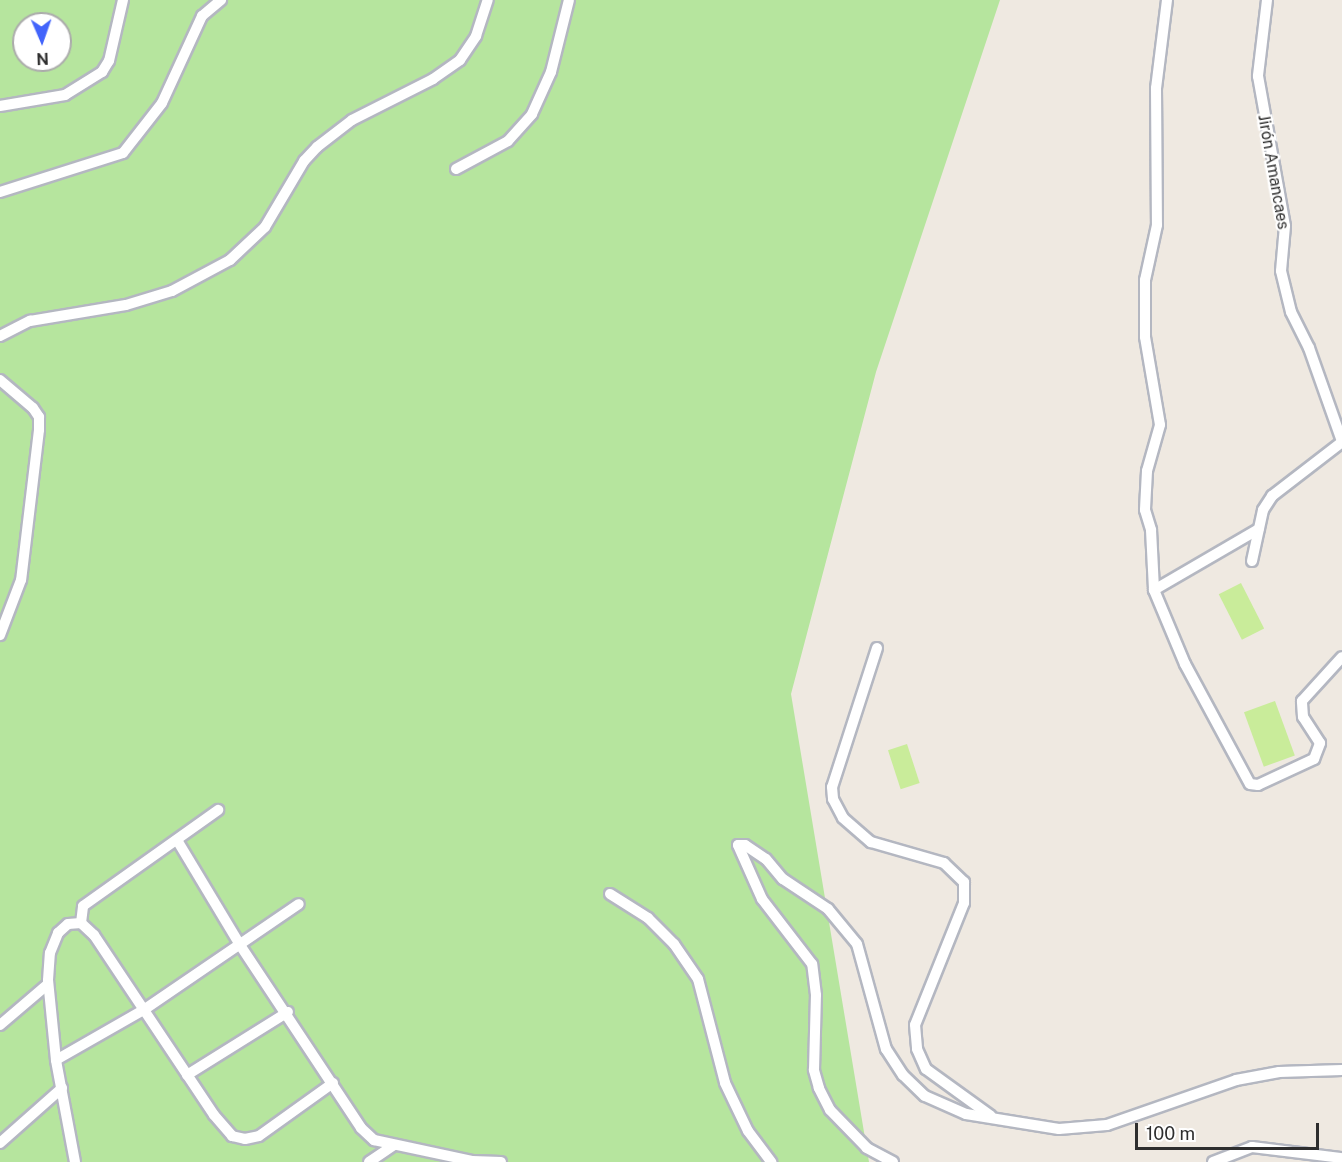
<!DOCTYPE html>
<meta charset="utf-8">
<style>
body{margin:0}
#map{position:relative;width:1342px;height:1162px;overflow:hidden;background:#efe9e1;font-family:"Public Sans",sans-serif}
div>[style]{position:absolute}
.green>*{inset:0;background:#b6e59e}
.pitch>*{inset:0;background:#c9ec9a;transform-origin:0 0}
.roads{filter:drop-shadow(2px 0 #b4b7c1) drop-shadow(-2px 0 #b4b7c1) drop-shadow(0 2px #b4b7c1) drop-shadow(0 -2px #b4b7c1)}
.street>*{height:10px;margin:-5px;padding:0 5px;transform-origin:5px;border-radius:5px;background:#fff}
span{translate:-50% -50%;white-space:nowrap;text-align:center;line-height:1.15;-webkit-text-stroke:4.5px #fff;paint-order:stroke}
.street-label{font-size:16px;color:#2e2e2e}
.north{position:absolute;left:12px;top:12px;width:60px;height:60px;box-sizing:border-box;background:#fff;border:2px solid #ababab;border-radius:50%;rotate:178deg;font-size:16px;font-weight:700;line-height:24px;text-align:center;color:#2e2e2e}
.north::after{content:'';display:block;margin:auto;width:21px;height:27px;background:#4264fb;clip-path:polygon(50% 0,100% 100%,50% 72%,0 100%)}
.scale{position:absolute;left:1135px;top:1123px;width:184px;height:27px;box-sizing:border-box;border:3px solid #2e2e2e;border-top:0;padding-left:8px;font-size:18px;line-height:21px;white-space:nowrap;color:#2e2e2e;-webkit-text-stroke:4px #fff;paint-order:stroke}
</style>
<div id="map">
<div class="green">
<i style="clip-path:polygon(evenodd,0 0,1000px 0,876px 372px,791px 694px,869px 1162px,0 1162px,0 0,24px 24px,60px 24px,60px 60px,24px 60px,24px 24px)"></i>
</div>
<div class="pitch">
<i style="left:1241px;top:583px;width:51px;height:25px;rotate:63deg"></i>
<i style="left:1275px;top:701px;width:58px;height:33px;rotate:70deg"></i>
<i style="left:907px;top:744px;width:41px;height:20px;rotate:72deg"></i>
</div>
<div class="roads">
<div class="street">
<i style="left:1167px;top:0;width:89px;rotate:97.1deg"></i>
<i style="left:1156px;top:88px;width:137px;rotate:89.6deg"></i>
<i style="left:1157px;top:225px;width:56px;rotate:102.3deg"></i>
<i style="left:1145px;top:280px;width:57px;rotate:90deg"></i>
<i style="left:1145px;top:337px;width:89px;rotate:80.3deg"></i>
<i style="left:1160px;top:425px;width:48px;rotate:105.8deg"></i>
<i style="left:1147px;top:471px;width:39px;rotate:93deg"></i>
<i style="left:1145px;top:510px;width:21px;rotate:73deg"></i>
<i style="left:1151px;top:530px;width:60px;rotate:87.1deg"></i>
<i style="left:1154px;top:590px;width:80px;rotate:67.3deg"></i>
<i style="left:1185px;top:664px;width:136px;rotate:61.6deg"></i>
<i style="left:1250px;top:784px;width:8px;rotate:7deg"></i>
<i style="left:1258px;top:785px;width:62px;rotate:-24.9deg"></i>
<i style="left:1314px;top:759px;width:17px;rotate:-69deg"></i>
<i style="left:1320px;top:743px;width:31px;rotate:-123deg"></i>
<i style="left:1303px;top:717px;width:16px;rotate:-94deg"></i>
<i style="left:1302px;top:701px;width:59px;rotate:-47.7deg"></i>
<i style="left:1267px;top:0;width:77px;rotate:96.8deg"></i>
<i style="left:1258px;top:76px;width:152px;rotate:79.8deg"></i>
<i style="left:1285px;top:226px;width:45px;rotate:95.1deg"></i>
<i style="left:1281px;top:271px;width:42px;rotate:76.3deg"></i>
<i style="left:1291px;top:312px;width:40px;rotate:63.4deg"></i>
<i style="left:1309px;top:348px;width:99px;rotate:70.5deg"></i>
<i style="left:0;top:106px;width:66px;rotate:-9.6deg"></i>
<i style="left:65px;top:95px;width:44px;rotate:-31.9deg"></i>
<i style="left:102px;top:72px;width:13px;rotate:-58deg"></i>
<i style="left:109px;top:61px;width:63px;rotate:-77.1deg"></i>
<i style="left:456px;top:169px;width:59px;rotate:-28.3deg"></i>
<i style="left:508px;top:141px;width:36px;rotate:-48deg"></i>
<i style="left:532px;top:114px;width:46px;rotate:-65.7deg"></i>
<i style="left:551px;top:72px;width:74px;rotate:-76deg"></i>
<i style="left:0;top:192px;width:129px;rotate:-17.6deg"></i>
<i style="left:123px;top:153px;width:63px;rotate:-52deg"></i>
<i style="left:162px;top:103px;width:96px;rotate:-65.3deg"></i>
<i style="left:202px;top:16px;width:25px;rotate:-40deg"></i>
<i style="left:0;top:336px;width:34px;rotate:-27deg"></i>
<i style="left:30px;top:321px;width:97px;rotate:-9.5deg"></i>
<i style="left:126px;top:305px;width:48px;rotate:-16.9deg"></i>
<i style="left:172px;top:291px;width:66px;rotate:-28.1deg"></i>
<i style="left:230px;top:260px;width:48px;rotate:-43.3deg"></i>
<i style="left:265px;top:227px;width:77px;rotate:-59.4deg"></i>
<i style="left:304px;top:161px;width:19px;rotate:-47deg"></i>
<i style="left:317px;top:147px;width:44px;rotate:-37.6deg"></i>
<i style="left:352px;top:120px;width:91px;rotate:-26.8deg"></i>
<i style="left:433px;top:79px;width:33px;rotate:-35deg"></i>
<i style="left:460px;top:60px;width:29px;rotate:-56deg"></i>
<i style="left:476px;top:36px;width:38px;rotate:-72deg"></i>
<i style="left:0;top:380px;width:43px;rotate:40.3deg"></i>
<i style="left:33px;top:408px;width:11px;rotate:56deg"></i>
<i style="left:39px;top:417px;width:13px;rotate:90deg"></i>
<i style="left:39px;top:430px;width:151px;rotate:96.8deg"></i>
<i style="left:21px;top:580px;width:59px;rotate:110.9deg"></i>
<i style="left:1252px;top:561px;width:52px;rotate:-77.8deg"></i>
<i style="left:1263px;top:510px;width:17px;rotate:-57deg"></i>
<i style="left:1272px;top:496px;width:88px;rotate:-37.6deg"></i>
<i style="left:1154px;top:590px;width:121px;rotate:-30.2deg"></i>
<i style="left:877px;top:648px;width:146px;rotate:107.9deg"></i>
<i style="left:832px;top:787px;width:12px;rotate:85deg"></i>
<i style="left:833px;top:799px;width:21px;rotate:62deg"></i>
<i style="left:843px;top:818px;width:37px;rotate:41deg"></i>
<i style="left:871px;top:842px;width:76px;rotate:16deg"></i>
<i style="left:944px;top:863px;width:28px;rotate:44deg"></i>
<i style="left:964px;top:882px;width:21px;rotate:90deg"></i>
<i style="left:964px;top:903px;width:131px;rotate:111.9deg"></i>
<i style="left:915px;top:1025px;width:24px;rotate:85deg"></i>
<i style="left:917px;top:1049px;width:22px;rotate:66deg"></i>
<i style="left:926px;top:1069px;width:80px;rotate:35.9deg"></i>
<i style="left:177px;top:840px;width:122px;rotate:59deg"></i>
<i style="left:240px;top:945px;width:219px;rotate:56.5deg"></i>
<i style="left:361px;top:1128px;width:18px;rotate:43deg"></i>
<i style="left:374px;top:1140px;width:100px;rotate:12.1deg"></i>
<i style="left:472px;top:1161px;width:29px;rotate:2deg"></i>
<i style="left:610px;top:894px;width:45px;rotate:32.3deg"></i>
<i style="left:648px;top:918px;width:37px;rotate:45deg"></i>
<i style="left:674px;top:944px;width:42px;rotate:55.6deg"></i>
<i style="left:698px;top:979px;width:107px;rotate:75.4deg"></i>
<i style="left:725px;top:1083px;width:53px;rotate:64.4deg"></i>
<i style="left:748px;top:1131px;width:39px;rotate:53deg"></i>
<i style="left:81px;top:923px;width:17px;rotate:-83deg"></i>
<i style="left:83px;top:906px;width:166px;rotate:-35.4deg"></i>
<i style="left:0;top:1025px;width:63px;rotate:-40.5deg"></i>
<i style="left:56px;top:1060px;width:103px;rotate:-29.8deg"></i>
<i style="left:145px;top:1009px;width:186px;rotate:-34.3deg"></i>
<i style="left:187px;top:1075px;width:119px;rotate:-32deg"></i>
<i style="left:0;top:1143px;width:83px;rotate:-41.6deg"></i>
<i style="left:75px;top:1162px;width:104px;rotate:-100.6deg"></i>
<i style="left:56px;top:1060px;width:80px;rotate:-95.7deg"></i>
<i style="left:48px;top:980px;width:27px;rotate:-86deg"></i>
<i style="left:50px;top:953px;width:22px;rotate:-68deg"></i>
<i style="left:58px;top:933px;width:13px;rotate:-42deg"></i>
<i style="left:68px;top:924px;width:13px;rotate:-4deg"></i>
<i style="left:81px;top:923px;width:18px;rotate:43deg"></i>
<i style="left:94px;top:935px;width:216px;rotate:56.3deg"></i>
<i style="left:214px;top:1115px;width:28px;rotate:49deg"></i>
<i style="left:232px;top:1136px;width:13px;rotate:13deg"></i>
<i style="left:245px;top:1139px;width:14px;rotate:-12deg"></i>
<i style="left:259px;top:1136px;width:91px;rotate:-35.6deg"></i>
<i style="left:369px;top:1162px;width:30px;rotate:-34deg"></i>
<i style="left:893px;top:1162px;width:30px;rotate:-152deg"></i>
<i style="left:867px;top:1148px;width:53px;rotate:-134.2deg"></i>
<i style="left:830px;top:1110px;width:25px;rotate:-117deg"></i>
<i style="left:819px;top:1088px;width:19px;rotate:-106deg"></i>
<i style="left:814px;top:1070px;width:75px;rotate:-88.5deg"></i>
<i style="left:816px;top:995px;width:31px;rotate:-97deg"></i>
<i style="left:812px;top:964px;width:82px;rotate:-127.6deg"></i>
<i style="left:762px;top:899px;width:59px;rotate:-114deg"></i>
<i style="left:738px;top:845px;width:7px"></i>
<i style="left:745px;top:845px;width:25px;rotate:34deg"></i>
<i style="left:766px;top:859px;width:26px;rotate:50deg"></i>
<i style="left:783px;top:879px;width:54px;rotate:33.7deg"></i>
<i style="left:828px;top:909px;width:45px;rotate:50.4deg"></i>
<i style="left:857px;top:944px;width:109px;rotate:74.6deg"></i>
<i style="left:886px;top:1049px;width:31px;rotate:57deg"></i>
<i style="left:903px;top:1075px;width:30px;rotate:44deg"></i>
<i style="left:925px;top:1096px;width:45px;rotate:23.7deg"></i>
<i style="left:966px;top:1114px;width:94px;rotate:9.2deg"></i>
<i style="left:1059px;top:1129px;width:48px;rotate:-4.8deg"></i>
<i style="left:1107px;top:1125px;width:137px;rotate:-19.2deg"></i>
<i style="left:1236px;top:1080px;width:44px;rotate:-10.5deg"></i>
<i style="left:1279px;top:1072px;width:63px;rotate:-1.8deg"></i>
<i style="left:1213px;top:1162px;width:42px;rotate:-21deg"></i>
<i style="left:1252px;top:1147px;width:91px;rotate:7deg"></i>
</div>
</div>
<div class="street-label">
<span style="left:1273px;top:172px;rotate:80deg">Jirón Amancaes</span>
</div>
<div class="north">N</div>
<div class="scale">100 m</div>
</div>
